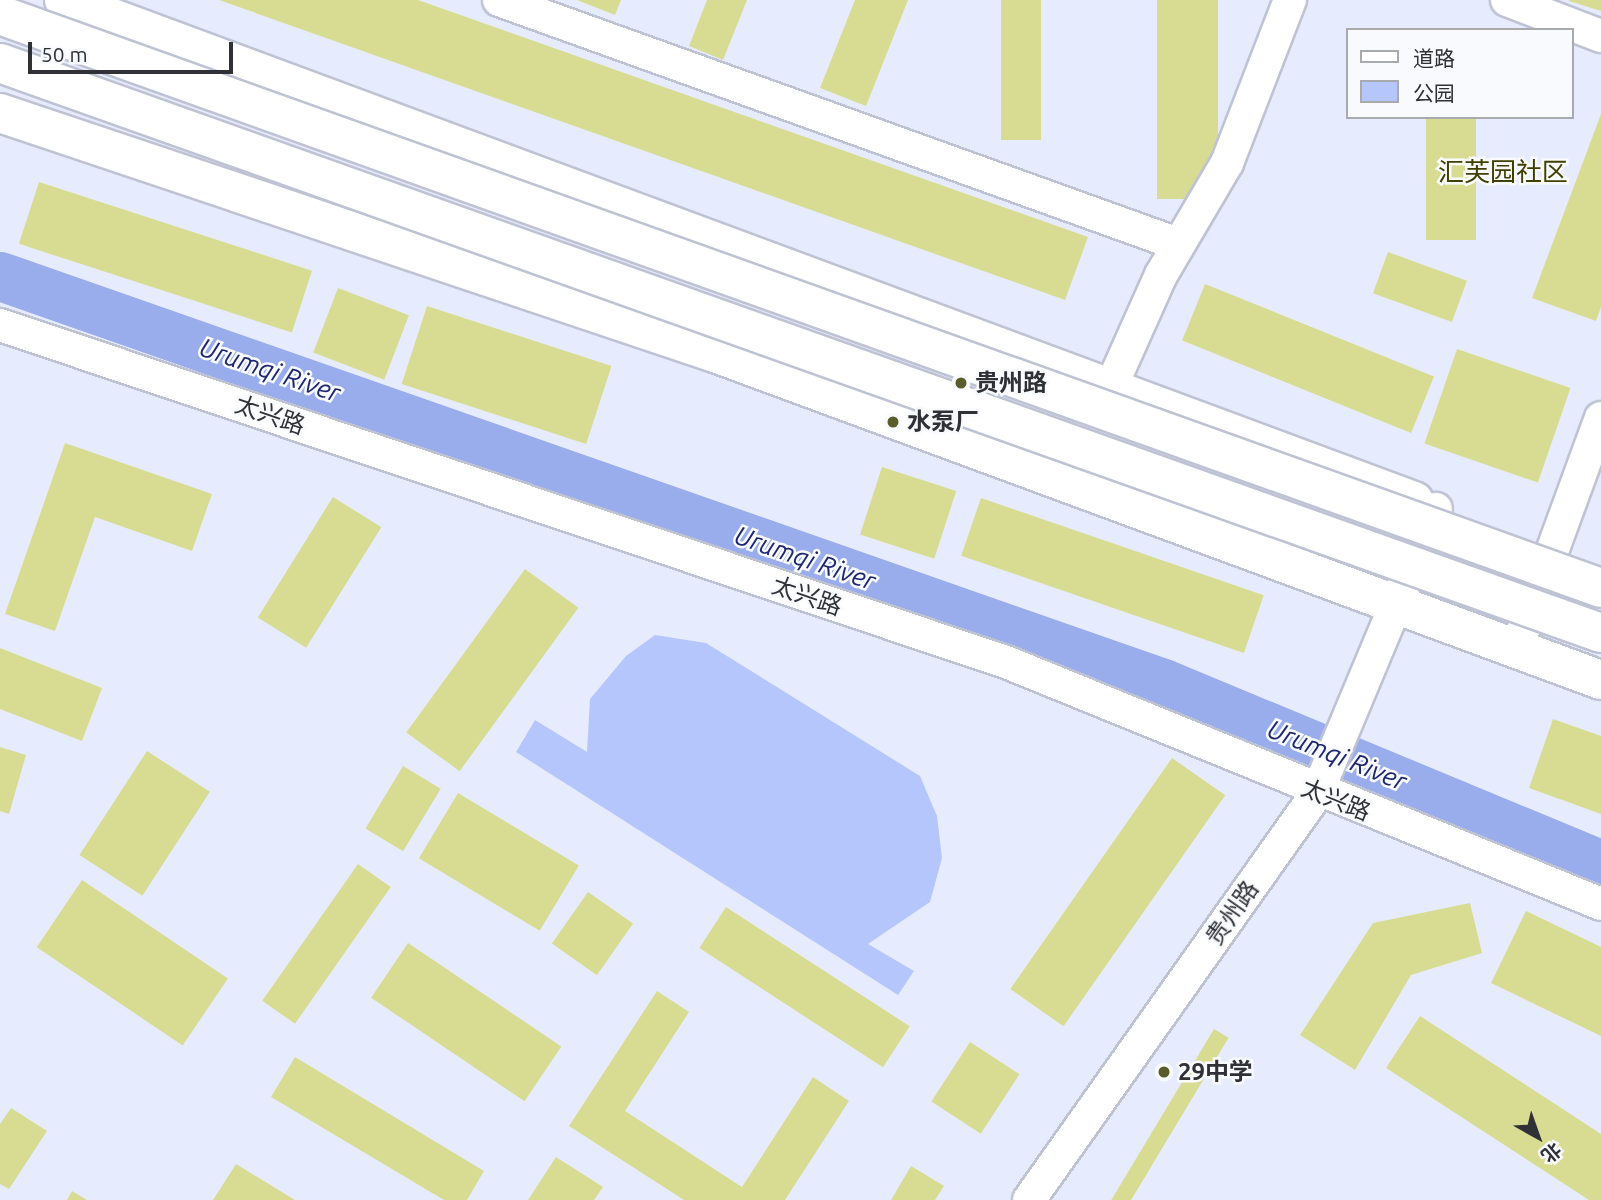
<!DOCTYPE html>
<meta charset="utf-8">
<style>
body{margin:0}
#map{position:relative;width:1601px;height:1200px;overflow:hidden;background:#e6ecfd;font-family:Ubuntu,"Noto Sans SC",sans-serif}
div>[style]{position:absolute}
.green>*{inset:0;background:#b5c6fc}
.river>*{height:49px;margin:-24.5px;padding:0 24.5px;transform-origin:24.5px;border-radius:24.5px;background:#99acec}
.building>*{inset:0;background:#d8dc92;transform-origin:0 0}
.roads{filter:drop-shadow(2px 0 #bec3d4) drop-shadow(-2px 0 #bec3d4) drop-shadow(0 2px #bec3d4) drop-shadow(0 -2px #bec3d4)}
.minor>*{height:32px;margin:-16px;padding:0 16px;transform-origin:16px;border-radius:16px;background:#fff}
.secondary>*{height:38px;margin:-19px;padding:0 19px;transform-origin:19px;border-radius:19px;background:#fff}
.bridges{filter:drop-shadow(2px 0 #bec3d4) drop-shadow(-2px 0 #bec3d4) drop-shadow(0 2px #bec3d4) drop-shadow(0 -2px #bec3d4)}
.trunk-bridge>*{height:38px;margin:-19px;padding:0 19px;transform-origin:19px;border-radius:19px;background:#fff}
.dots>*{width:19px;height:19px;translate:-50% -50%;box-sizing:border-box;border:4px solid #f8fafd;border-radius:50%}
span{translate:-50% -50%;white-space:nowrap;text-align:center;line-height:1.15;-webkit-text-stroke:5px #f8fafd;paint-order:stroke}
.poi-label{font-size:24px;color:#2f3137;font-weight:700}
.left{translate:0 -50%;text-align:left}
.street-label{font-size:24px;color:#2f3137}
.neighbourhood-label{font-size:26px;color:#404100}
.water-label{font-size:26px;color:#1e2871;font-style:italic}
.legend{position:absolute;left:1346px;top:28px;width:228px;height:91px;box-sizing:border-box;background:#f8fafd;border:2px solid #a8aaae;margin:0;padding:9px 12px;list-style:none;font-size:21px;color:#2f3137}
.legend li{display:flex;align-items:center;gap:14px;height:35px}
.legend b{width:35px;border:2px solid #a8aaae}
.north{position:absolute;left:1503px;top:1102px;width:70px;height:70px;-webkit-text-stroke:5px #f8fafd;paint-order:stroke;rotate:140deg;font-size:19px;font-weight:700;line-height:28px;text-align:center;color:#2f3137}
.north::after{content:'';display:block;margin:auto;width:24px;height:32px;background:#2f3137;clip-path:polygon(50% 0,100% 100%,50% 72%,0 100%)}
.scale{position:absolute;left:28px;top:42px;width:205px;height:32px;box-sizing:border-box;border:4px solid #2f3137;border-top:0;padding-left:9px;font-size:21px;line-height:24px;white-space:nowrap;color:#2f3137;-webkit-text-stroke:5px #f8fafd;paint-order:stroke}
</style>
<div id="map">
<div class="green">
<i style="clip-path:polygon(655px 635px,706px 643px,920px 776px,937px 816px,942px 858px,930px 902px,868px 944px,914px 971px,898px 995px,516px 752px,535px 720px,587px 752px,590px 699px,626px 656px)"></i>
</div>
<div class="river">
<i style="left:0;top:276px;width:1232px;rotate:19.29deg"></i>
<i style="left:1163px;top:683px;width:474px;rotate:22.5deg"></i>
</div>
<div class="building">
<i style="clip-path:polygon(219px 0,418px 0,1088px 237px,1065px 300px)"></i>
<i style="clip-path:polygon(577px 0,621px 0,615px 15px)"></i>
<i style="clip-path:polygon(707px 0,747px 0,723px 60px,689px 46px)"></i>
<i style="clip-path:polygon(855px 0,908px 0,866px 106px,820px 88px)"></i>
<i style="left:1001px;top:0;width:40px;height:140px"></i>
<i style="left:1157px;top:0;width:61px;height:199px"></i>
<i style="clip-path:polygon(1569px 0,1601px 0,1601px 11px,1569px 1px)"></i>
<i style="clip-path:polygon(1601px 114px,1601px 307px,1596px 321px,1532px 298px)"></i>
<i style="left:1426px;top:117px;width:50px;height:123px"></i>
<i style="left:39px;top:182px;width:287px;height:65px;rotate:18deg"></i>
<i style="left:1388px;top:252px;width:84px;height:44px;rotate:20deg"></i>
<i style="left:1205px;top:284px;width:247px;height:61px;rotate:22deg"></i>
<i style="left:338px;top:288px;width:76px;height:69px;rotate:21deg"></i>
<i style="left:427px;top:306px;width:194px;height:82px;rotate:18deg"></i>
<i style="left:1457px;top:349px;width:120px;height:100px;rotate:19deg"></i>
<i style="clip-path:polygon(65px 443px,212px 494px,192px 551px,95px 517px,55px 631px,5px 614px)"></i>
<i style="left:882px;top:467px;width:78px;height:71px;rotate:18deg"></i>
<i style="left:333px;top:497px;width:57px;height:142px;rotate:32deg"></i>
<i style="left:981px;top:498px;width:299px;height:61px;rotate:19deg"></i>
<i style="left:525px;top:569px;width:66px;height:202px;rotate:36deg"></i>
<i style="clip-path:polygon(0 648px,102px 688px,82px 741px,0 709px)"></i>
<i style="clip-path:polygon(1553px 719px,1601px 736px,1601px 814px,1529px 788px)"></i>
<i style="clip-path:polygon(0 747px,26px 755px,9px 814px,0 811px)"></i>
<i style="left:147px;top:751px;width:75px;height:124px;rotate:33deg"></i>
<i style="left:1172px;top:758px;width:65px;height:282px;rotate:35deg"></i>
<i style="left:403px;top:766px;width:44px;height:73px;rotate:31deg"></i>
<i style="left:458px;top:793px;width:141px;height:76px;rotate:31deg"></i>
<i style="left:358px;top:864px;width:40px;height:167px;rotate:35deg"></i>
<i style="left:82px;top:880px;width:176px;height:81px;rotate:34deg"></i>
<i style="left:588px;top:892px;width:55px;height:63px;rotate:35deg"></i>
<i style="clip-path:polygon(1470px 903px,1482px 953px,1411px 975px,1355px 1070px,1300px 1035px,1373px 923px)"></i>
<i style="left:726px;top:907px;width:219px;height:49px;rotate:33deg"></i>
<i style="clip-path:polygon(1526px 911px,1601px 947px,1601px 1036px,1491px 983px)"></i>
<i style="left:408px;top:943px;width:185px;height:66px;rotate:34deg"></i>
<i style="clip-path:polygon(657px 991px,689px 1012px,625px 1111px,742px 1187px,813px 1077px,849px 1101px,785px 1200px,684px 1200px,569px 1126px)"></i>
<i style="clip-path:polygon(1420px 1016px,1601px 1134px,1601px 1200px,1589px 1200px,1386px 1068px)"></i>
<i style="left:1214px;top:1029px;width:17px;height:203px;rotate:31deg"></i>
<i style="left:970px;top:1042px;width:59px;height:71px;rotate:33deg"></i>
<i style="clip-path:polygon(295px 1057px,484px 1171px,467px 1200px,444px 1200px,271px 1097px)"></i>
<i style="clip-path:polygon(11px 1108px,47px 1131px,9px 1189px,0 1184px,0 1124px)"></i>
<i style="clip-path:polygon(556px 1157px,603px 1187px,594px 1200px,528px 1200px)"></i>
<i style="clip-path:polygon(236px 1164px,295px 1200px,213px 1200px)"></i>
<i style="clip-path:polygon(911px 1166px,944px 1186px,935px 1200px,891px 1200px)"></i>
<i style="clip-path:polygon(72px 1191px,87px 1200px,67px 1200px)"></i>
</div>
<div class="roads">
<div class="minor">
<i style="left:499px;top:0;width:722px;rotate:19.77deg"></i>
<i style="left:1507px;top:0;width:101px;rotate:21deg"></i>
<i style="left:0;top:325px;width:1061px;rotate:18.52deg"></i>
<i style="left:1006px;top:662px;width:642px;rotate:22.13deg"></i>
<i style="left:1110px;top:389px;width:125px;rotate:-65.9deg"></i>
<i style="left:1161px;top:275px;width:130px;rotate:-59.5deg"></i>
<i style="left:1227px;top:163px;width:175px;rotate:-68.9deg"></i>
<i style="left:1516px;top:650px;width:247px;rotate:-69.9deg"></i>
<i style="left:1029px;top:1200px;width:499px;rotate:-54.7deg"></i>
<i style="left:1317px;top:793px;width:308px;rotate:-67.3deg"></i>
</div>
<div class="secondary">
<i style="left:64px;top:0;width:1440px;rotate:20.36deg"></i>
<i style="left:0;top:113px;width:754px;rotate:18.56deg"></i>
<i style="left:715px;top:353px;width:944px;rotate:20.26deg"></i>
</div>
</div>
<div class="bridges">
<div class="trunk-bridge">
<i style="left:0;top:15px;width:1700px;rotate:19.69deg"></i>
<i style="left:0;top:63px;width:1699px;rotate:19.6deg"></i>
</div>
</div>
<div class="dots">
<i style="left:961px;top:383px;background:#5a5c29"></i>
<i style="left:893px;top:422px;background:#5a5c29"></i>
<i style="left:1164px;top:1072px;background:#5a5c29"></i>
</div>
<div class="poi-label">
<span class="left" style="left:975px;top:383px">贵州路</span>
<span class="left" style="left:907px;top:422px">水泵厂</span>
<span class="left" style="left:1178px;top:1072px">29中学</span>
</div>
<div class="street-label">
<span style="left:270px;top:415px;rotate:19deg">太兴路</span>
<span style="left:807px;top:596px;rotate:19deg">太兴路</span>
<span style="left:1336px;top:800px;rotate:22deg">太兴路</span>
<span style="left:1232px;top:913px;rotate:-55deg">贵州路</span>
</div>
<div class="neighbourhood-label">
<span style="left:1503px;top:172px">汇芙园社区</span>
</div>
<div class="water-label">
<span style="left:270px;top:370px;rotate:19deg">Urumqi River</span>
<span style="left:805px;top:558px;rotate:19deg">Urumqi River</span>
<span style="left:1337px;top:755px;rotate:22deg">Urumqi River</span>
</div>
<ul class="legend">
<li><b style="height:9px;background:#fff"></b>道路</li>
<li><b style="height:19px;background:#b5c6fc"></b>公园</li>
</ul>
<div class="north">北</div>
<div class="scale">50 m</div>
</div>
